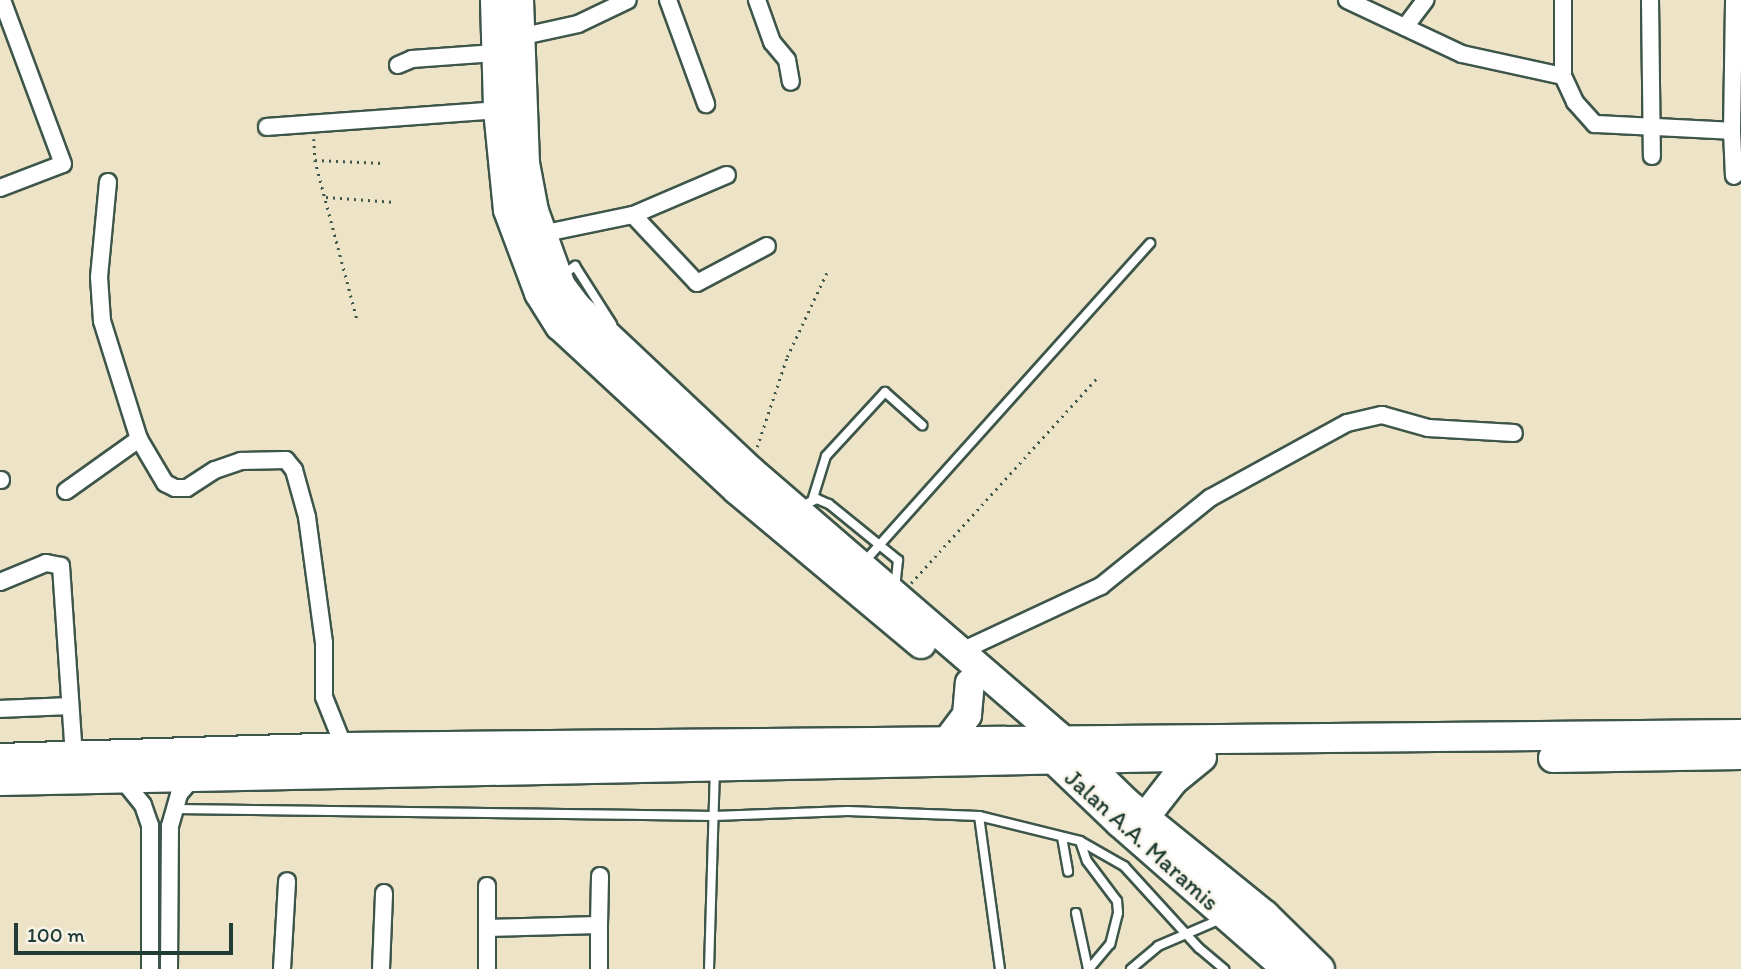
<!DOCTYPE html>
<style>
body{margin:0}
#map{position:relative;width:1741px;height:969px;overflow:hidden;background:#ede4c7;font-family:Itim,sans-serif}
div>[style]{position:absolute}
.path>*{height:2.5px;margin-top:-1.25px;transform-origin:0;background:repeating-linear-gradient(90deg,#3e564a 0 2px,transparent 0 7px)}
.roads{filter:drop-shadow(2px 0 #3e564a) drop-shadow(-2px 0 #3e564a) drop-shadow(0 2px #3e564a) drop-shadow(0 -2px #3e564a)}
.lane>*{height:8px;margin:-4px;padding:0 4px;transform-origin:4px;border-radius:4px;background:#fff}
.street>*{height:16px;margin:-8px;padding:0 8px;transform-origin:8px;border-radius:8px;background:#fff}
.highway>*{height:28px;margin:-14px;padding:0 14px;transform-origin:14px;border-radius:14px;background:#fff}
span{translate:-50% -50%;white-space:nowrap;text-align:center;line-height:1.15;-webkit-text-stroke:5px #f7f3e8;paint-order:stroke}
.street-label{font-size:24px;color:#1f3d34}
.scale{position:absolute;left:14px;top:923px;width:219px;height:32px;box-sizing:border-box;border:4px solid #1f3d34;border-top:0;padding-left:9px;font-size:21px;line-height:24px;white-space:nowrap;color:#1f3d34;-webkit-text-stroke:5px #f7f3e8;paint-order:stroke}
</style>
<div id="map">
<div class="path">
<i style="left:314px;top:139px;width:21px;rotate:87deg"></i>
<i style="left:315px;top:160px;width:164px;rotate:75.2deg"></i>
<i style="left:315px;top:160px;width:68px;rotate:2.5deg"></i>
<i style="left:326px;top:197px;width:69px;rotate:4.1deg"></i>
<i style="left:757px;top:447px;width:95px;rotate:-71.6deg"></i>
<i style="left:787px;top:357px;width:94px;rotate:-64.8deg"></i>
<i style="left:911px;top:583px;width:278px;rotate:-47.8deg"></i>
</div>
<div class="roads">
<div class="lane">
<i style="left:564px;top:274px;width:14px;rotate:-36deg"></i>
<i style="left:575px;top:266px;width:69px;rotate:57.5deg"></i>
<i style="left:812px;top:501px;width:47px;rotate:-72.7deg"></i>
<i style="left:826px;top:456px;width:87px;rotate:-47.3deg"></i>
<i style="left:885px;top:392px;width:50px;rotate:41.7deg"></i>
<i style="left:808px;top:503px;width:10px;rotate:-24deg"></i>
<i style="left:817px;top:499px;width:13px;rotate:23deg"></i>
<i style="left:829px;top:504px;width:89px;rotate:39.1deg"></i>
<i style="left:898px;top:560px;width:28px;rotate:96deg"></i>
<i style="left:865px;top:561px;width:427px;rotate:-48.1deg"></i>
<i style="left:175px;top:809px;width:539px;rotate:0.74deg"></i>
<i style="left:714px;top:816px;width:134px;rotate:-2.1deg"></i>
<i style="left:848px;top:811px;width:131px;rotate:2.2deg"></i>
<i style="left:979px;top:816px;width:104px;rotate:13.9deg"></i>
<i style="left:1080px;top:841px;width:21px;rotate:71deg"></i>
<i style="left:1087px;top:861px;width:50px;rotate:53.1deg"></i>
<i style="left:1117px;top:901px;width:12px;rotate:85deg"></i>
<i style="left:1118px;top:913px;width:32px;rotate:104deg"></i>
<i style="left:1110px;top:944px;width:33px;rotate:130deg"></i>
<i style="left:979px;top:816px;width:154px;rotate:82.2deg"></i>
<i style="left:1062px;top:837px;width:35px;rotate:80deg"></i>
<i style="left:1080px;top:841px;width:51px;rotate:29.6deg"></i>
<i style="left:1124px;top:866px;width:111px;rotate:47.6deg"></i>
<i style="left:1199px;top:948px;width:33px;rotate:40deg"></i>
<i style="left:1076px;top:913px;width:57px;rotate:77.9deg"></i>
<i style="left:709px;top:969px;width:197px;rotate:-88.3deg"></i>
<i style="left:1131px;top:969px;width:35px;rotate:-40deg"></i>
<i style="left:1158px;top:946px;width:69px;rotate:-23.2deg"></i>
</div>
<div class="street">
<i style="left:668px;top:0;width:111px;rotate:69.9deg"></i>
<i style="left:757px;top:0;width:45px;rotate:70.3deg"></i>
<i style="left:772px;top:42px;width:23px;rotate:50deg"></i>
<i style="left:787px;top:60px;width:22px;rotate:80deg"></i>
<i style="left:1347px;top:0;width:127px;rotate:25.2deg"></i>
<i style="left:1462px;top:54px;width:103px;rotate:12.3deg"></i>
<i style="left:1563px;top:0;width:76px;rotate:90deg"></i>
<i style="left:1563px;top:76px;width:29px;rotate:65deg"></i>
<i style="left:1575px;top:102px;width:30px;rotate:48deg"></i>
<i style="left:1595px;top:124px;width:137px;rotate:2.9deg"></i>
<i style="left:1732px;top:131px;width:131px;rotate:-89.1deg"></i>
<i style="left:1650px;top:0;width:156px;rotate:89.3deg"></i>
<i style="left:1405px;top:27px;width:34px;rotate:-53deg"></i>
<i style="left:519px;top:37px;width:60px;rotate:-12.4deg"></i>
<i style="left:578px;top:24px;width:55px;rotate:-25.6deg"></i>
<i style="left:398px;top:65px;width:15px;rotate:-23deg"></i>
<i style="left:412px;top:59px;width:83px;rotate:-4.1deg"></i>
<i style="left:267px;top:127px;width:232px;rotate:-4.2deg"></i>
<i style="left:1732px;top:131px;width:45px;rotate:87.5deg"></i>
<i style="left:108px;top:182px;width:95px;rotate:95.4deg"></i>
<i style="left:99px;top:277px;width:44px;rotate:86.1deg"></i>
<i style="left:102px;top:321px;width:124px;rotate:72.6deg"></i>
<i style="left:139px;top:439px;width:51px;rotate:59.4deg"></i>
<i style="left:165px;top:483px;width:11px;rotate:27deg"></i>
<i style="left:175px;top:488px;width:12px"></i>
<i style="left:187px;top:488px;width:33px;rotate:-33deg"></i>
<i style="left:215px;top:470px;width:28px;rotate:-19deg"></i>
<i style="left:241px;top:461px;width:45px;rotate:-1.3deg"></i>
<i style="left:286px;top:460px;width:13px;rotate:51deg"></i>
<i style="left:294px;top:470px;width:49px;rotate:74.5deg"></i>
<i style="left:307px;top:517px;width:127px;rotate:82.3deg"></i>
<i style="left:324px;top:643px;width:54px;rotate:90deg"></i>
<i style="left:324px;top:697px;width:54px;rotate:68.2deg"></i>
<i style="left:0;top:188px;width:67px;rotate:-20.9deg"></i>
<i style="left:63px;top:164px;width:175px;rotate:-110.4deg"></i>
<i style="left:633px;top:215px;width:93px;rotate:46.7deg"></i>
<i style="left:697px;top:283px;width:79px;rotate:-27.9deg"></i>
<i style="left:541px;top:234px;width:94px;rotate:-11.7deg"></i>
<i style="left:633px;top:215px;width:102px;rotate:-23.1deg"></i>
<i style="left:0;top:480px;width:1px"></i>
<i style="left:66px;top:491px;width:90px;rotate:-35.5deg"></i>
<i style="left:0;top:582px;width:50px;rotate:-22.4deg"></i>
<i style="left:46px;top:563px;width:15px;rotate:11deg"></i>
<i style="left:61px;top:566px;width:191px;rotate:86.1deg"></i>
<i style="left:957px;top:653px;width:159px;rotate:-25deg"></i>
<i style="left:1101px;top:586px;width:140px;rotate:-38.9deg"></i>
<i style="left:1210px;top:498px;width:156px;rotate:-28.7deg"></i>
<i style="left:1347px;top:423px;width:36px;rotate:-13deg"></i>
<i style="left:1382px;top:415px;width:48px;rotate:15.8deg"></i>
<i style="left:1428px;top:428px;width:86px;rotate:3.3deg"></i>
<i style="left:0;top:709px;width:69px;rotate:-2.5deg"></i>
<i style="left:122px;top:779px;width:33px;rotate:51deg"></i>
<i style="left:143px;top:805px;width:21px;rotate:71deg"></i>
<i style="left:150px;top:825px;width:144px;rotate:90deg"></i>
<i style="left:487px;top:928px;width:42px;rotate:-90deg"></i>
<i style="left:169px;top:969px;width:143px;rotate:-89.6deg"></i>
<i style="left:170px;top:826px;width:33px;rotate:-74deg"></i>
<i style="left:179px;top:794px;width:21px;rotate:-49deg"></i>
<i style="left:282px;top:969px;width:88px;rotate:-86.7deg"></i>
<i style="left:381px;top:969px;width:76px;rotate:-87.7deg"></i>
<i style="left:487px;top:969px;width:41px;rotate:-90deg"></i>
<i style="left:487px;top:928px;width:112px;rotate:-1.5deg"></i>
<i style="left:599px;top:925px;width:49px;rotate:-88.8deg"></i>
<i style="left:599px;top:969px;width:44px;rotate:-90deg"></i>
</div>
<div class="highway">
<i style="left:495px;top:0;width:110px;rotate:88.4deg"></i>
<i style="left:498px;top:110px;width:100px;rotate:84.3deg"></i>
<i style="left:508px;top:210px;width:89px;rotate:69.5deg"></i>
<i style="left:539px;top:293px;width:39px;rotate:58deg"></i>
<i style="left:560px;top:326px;width:241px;rotate:42.8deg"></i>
<i style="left:737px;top:490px;width:240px;rotate:39.9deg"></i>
<i style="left:519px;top:0;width:163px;rotate:87.9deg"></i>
<i style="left:525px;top:163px;width:49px;rotate:79.4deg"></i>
<i style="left:534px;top:211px;width:80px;rotate:70.2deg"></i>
<i style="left:561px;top:286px;width:26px;rotate:53deg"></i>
<i style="left:577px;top:307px;width:238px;rotate:43.3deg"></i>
<i style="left:750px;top:470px;width:407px;rotate:40.8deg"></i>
<i style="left:1058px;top:736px;width:98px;rotate:44.2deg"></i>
<i style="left:1128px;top:804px;width:176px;rotate:39deg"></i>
<i style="left:1265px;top:915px;width:77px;rotate:44.5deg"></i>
<i style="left:949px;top:739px;width:30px;rotate:-53deg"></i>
<i style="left:967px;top:715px;width:32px;rotate:-85deg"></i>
<i style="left:1049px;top:755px;width:98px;rotate:43.8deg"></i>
<i style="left:1120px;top:823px;width:222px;rotate:41.2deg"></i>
<i style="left:0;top:758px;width:344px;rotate:-1.8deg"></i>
<i style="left:344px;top:747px;width:1397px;rotate:-0.53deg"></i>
<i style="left:1553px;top:758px;width:188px;rotate:-0.9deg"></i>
<i style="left:0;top:781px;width:1173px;rotate:-1.17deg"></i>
<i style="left:1146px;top:816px;width:46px;rotate:-52.1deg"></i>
<i style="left:1174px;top:780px;width:36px;rotate:-39deg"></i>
</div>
</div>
<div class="street-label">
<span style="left:1142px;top:840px;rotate:42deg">Jalan A.A. Maramis</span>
</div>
<div class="scale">100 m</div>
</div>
